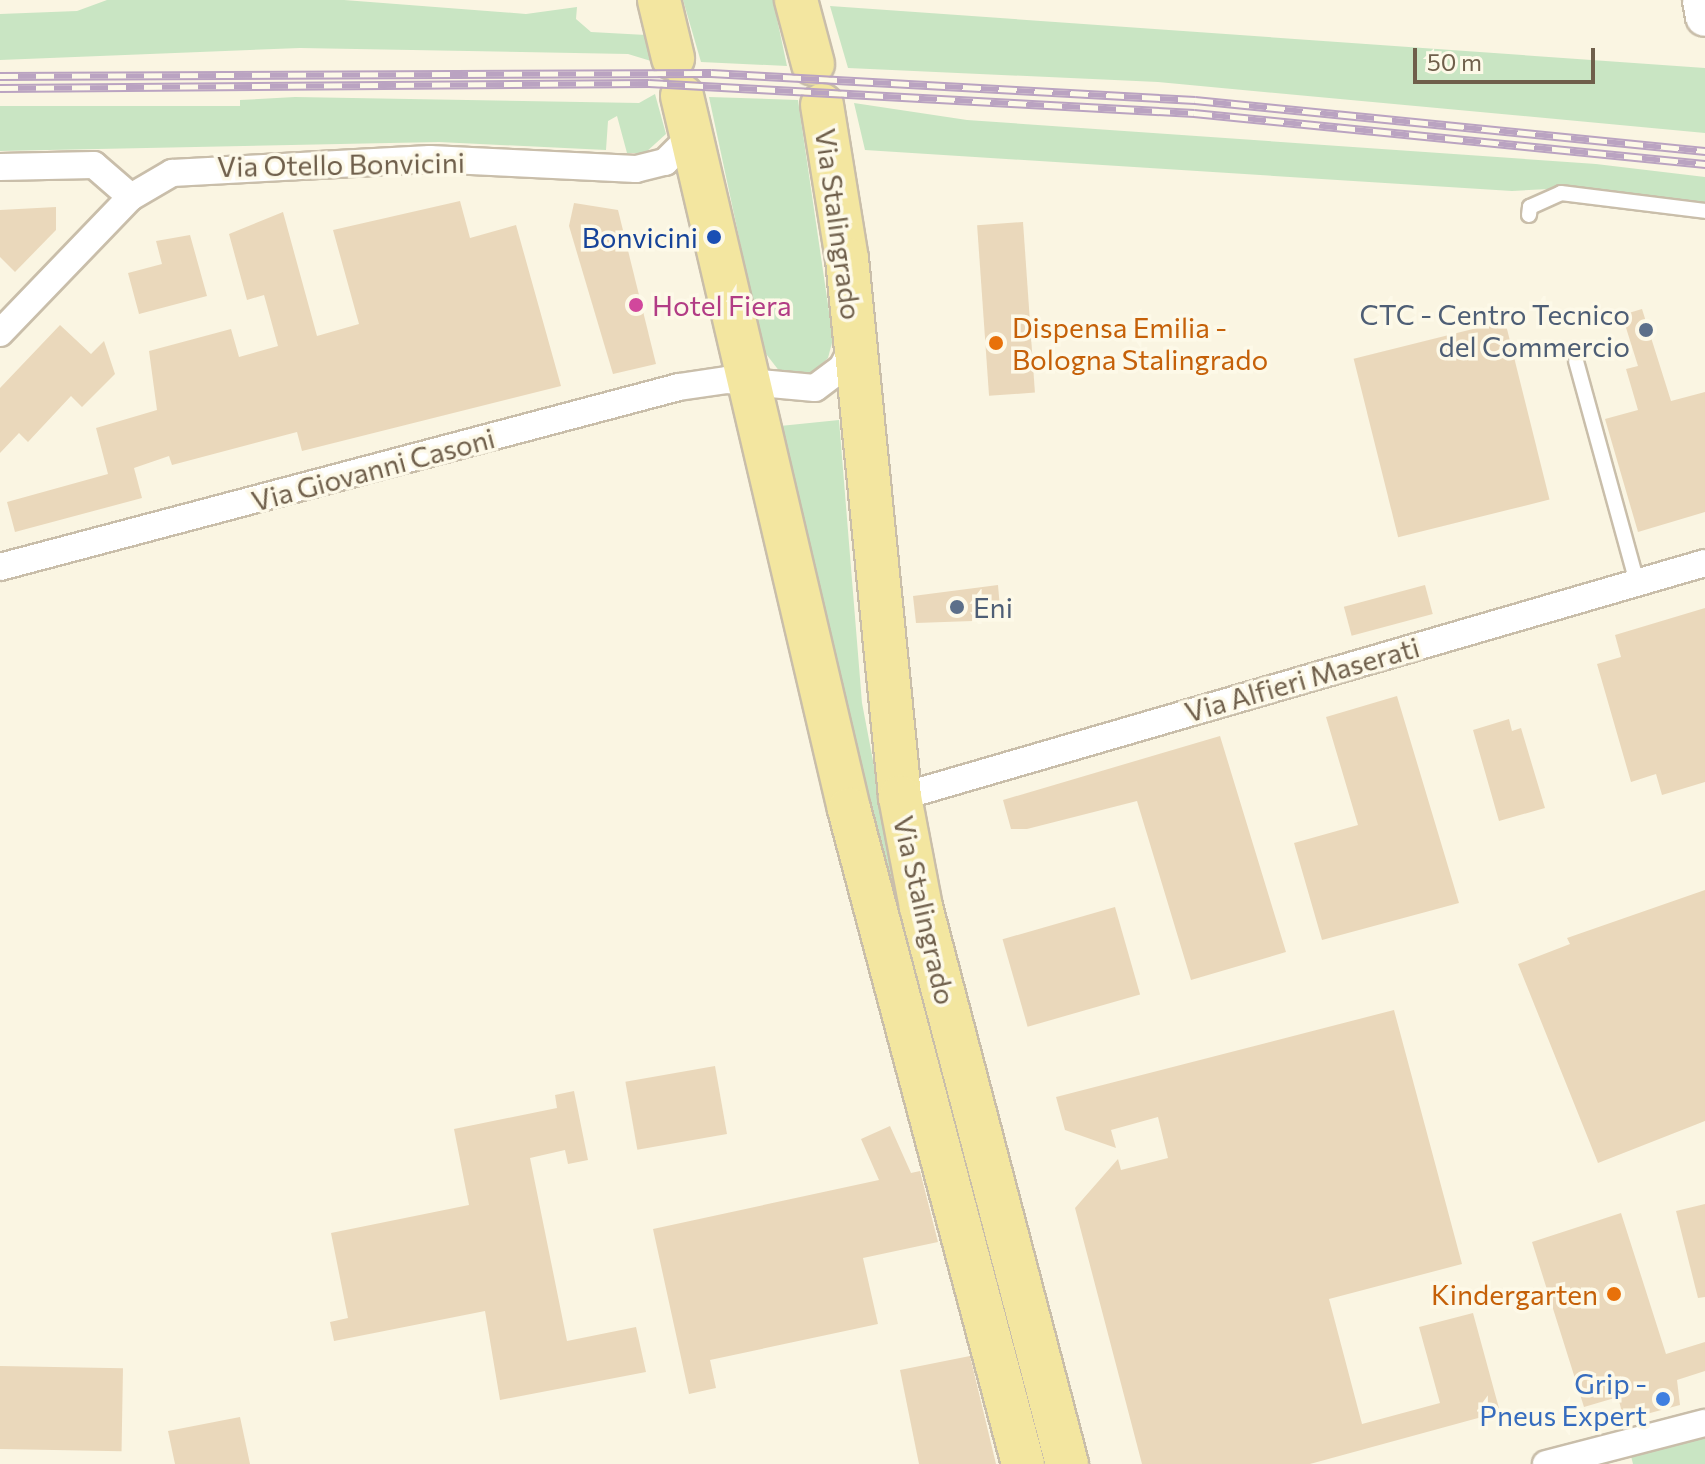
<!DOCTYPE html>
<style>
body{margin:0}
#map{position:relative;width:1705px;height:1464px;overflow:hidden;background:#faf5e2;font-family:Commissioner,sans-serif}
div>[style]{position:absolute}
.green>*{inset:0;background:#c9e5c3}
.building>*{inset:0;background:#ead8bb;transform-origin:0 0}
.roads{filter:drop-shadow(2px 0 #c9beaa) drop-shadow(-2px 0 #c9beaa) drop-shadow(0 2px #c9beaa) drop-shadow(0 -2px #c9beaa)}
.lane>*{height:14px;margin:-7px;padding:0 7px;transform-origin:7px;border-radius:7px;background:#fff}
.street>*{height:26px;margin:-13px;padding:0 13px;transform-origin:13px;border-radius:13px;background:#fff}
.secondary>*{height:38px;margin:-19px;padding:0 19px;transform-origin:19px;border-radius:19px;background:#fff}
.primary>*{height:42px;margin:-21px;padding:0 21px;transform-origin:21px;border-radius:21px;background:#f3e6a0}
.rail>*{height:9px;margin-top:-4.5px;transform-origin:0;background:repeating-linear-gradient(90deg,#fdf9e8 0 18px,#baa3c1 0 36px);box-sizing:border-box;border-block:2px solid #baa3c1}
.dots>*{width:22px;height:22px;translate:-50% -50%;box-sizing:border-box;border:4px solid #fdf9e8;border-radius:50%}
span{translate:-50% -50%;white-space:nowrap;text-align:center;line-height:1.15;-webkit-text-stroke:7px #fdf9e8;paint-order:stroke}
.street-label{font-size:28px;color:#6f5f4b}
.transit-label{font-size:28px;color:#164399}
.right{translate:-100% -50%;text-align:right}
.hotel-label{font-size:28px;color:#b23c85}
.left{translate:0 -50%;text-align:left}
.service-label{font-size:28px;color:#4e5e75}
.food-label{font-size:28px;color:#c56008}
.shop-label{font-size:28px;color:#366cbe}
.scale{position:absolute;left:1413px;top:48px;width:182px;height:36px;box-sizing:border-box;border:4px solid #6f5f4b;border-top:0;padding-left:10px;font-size:24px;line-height:28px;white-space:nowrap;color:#6f5f4b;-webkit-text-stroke:6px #fdf9e8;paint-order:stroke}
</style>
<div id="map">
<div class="green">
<i style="clip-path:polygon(107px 0,344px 0,526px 14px,577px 7px,576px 19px,591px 32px,646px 35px,651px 61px,628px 54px,300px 48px,0 60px,0 14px,77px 11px)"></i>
<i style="clip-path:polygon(683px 0,773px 0,787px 66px,701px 62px)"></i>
<i style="clip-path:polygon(830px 6px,1705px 68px,1705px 133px,1158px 82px,848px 68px)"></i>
<i style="clip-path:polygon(655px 94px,666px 134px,645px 153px,627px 153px,617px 116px,608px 121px,606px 150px,439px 142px,0 151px,0 106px,240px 106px,240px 100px,295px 97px,639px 103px)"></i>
<i style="clip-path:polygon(709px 97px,798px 100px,833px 339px,828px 358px,812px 373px,780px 372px,763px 350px)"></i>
<i style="clip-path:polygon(854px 103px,967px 120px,1596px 164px,1705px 177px,1705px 202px,1568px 188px,1512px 191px,865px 150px)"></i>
<i style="clip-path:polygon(839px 420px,862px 703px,917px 991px,900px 949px,780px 426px)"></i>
<i style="clip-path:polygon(1705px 1436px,1705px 1464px,1633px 1464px,1631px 1456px)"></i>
</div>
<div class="building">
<i style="clip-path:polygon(460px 201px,470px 238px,516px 225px,561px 386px,302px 451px,297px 432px,172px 465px,169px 456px,134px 468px,142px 498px,15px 532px,7px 502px,108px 474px,96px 428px,157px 410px,149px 351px,231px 329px,239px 357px,278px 346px,264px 295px,247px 300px,229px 234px,283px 212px,317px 336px,359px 324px,333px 230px)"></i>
<i style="clip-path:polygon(574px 203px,618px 210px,656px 364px,613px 374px,569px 226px)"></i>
<i style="clip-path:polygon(56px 207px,56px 230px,15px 272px,0 257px,0 210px)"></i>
<i style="left:1023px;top:222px;width:171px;height:46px;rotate:86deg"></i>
<i style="clip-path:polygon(190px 235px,207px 296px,139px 314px,128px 273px,162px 264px,156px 241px)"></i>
<i style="clip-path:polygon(1642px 309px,1671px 401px,1705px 392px,1705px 512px,1638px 532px,1605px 419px,1638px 410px,1626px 369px,1638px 366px,1622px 315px)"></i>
<i style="left:1505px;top:321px;width:184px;height:156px;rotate:76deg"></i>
<i style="clip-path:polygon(60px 325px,91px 354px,104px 341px,115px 374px,82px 407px,71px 396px,28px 442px,19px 433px,0 453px,0 388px)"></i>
<i style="clip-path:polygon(998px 585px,1001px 620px,916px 623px,913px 596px)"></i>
<i style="left:1425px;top:585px;width:30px;height:84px;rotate:75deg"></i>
<i style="clip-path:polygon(1705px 608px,1705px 782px,1662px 795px,1656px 774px,1631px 782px,1597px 664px,1621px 657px,1615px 635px)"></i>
<i style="clip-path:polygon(1397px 696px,1459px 903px,1322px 940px,1294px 843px,1358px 825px,1326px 717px)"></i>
<i style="clip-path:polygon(1509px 719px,1512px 731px,1521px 728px,1545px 808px,1499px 821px,1473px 730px)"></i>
<i style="clip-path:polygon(1220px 736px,1286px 952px,1191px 980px,1137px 801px,1027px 829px,1011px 829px,1003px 800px)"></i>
<i style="clip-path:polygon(1705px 890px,1705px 1121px,1598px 1163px,1518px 964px,1570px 944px,1567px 938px)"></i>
<i style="left:1115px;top:907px;width:91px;height:117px;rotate:74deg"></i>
<i style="clip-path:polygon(1394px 1010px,1462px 1264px,1329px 1299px,1362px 1424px,1440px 1403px,1419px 1327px,1473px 1313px,1500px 1412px,1310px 1464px,1142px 1464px,1075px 1208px,1118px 1159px,1121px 1170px,1168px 1158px,1158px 1117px,1111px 1130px,1116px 1148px,1065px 1130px,1056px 1097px)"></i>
<i style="left:715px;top:1066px;width:69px;height:91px;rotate:80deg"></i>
<i style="clip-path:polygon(574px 1091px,588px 1160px,568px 1164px,565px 1150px,530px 1158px,567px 1341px,636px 1327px,646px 1372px,500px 1400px,485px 1311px,334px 1341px,330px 1322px,348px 1318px,331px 1233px,469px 1205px,454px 1129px,557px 1108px,555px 1095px)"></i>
<i style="clip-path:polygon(890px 1126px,911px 1173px,920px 1171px,938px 1242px,863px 1258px,878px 1324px,710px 1360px,716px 1388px,689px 1394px,653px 1229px,879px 1180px,861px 1139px)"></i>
<i style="clip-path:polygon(1705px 1204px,1705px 1297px,1698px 1298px,1676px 1211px)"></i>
<i style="clip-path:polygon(1621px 1213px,1666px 1354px,1705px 1342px,1705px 1371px,1677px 1380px,1680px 1405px,1624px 1420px,1618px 1397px,1584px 1407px,1532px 1242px)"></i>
<i style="clip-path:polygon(970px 1356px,996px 1464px,919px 1464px,900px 1370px)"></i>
<i style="left:0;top:1366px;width:123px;height:83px;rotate:1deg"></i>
<i style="clip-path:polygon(240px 1417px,250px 1464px,175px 1464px,168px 1431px)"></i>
</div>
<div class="roads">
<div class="lane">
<i style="left:1529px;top:215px;width:8px;rotate:-83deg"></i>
<i style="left:1530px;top:207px;width:34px;rotate:-24deg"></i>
<i style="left:1561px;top:193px;width:145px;rotate:7.1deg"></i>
<i style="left:1576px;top:361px;width:229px;rotate:74.6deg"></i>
</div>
<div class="street">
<i style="left:0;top:167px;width:94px;rotate:-1.2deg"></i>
<i style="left:94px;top:165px;width:49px;rotate:40.9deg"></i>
<i style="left:0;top:333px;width:189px;rotate:-46.1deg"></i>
<i style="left:131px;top:197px;width:48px;rotate:-30.3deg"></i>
<i style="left:172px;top:173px;width:258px;rotate:-3.1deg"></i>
<i style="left:430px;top:159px;width:206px;rotate:2.8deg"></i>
<i style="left:636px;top:169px;width:30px;rotate:-14deg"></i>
<i style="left:665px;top:162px;width:37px;rotate:-45deg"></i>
<i style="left:0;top:567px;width:702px;rotate:-14.85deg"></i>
<i style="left:679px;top:387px;width:49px;rotate:-8.3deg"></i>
<i style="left:727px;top:380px;width:88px;rotate:5.2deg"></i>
<i style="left:815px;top:388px;width:34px;rotate:-37deg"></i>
<i style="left:842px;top:368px;width:28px;rotate:-63deg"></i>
<i style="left:900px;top:797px;width:838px;rotate:-16.21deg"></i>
<i style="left:1546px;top:1464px;width:164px;rotate:-14.5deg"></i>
</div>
<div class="secondary">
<i style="left:1702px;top:0;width:17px;rotate:80deg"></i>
</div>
<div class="primary">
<i style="left:659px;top:0;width:60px;rotate:76.4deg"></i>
<i style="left:796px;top:0;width:66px;rotate:75.1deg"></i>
<i style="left:682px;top:96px;width:732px;rotate:76.82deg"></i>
<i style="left:849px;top:809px;width:678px;rotate:75.12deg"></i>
<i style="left:822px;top:105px;width:156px;rotate:80.8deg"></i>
<i style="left:847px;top:259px;width:541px;rotate:84.37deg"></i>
<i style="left:900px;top:797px;width:112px;rotate:79.2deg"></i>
<i style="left:921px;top:907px;width:576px;rotate:75.31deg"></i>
</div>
</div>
<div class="rail">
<i style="left:0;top:76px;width:711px;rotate:-0.24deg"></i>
<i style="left:711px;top:73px;width:485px;rotate:3.2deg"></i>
<i style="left:1195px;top:100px;width:513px;rotate:5.71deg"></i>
<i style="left:0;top:88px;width:649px;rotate:-0.44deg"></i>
<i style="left:649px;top:83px;width:546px;rotate:3.15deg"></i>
<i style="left:1194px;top:113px;width:514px;rotate:5.7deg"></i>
</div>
<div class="dots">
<i style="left:714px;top:237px;background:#1a4fb4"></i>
<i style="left:636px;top:305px;background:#d1479c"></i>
<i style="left:1646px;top:330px;background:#5c6f8a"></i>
<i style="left:996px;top:343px;background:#e8710a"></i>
<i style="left:957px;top:607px;background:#5c6f8a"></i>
<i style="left:1614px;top:1294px;background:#e8710a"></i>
<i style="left:1663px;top:1399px;background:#3f7fe0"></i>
</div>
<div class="street-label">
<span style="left:341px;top:164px;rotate:-1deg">Via Otello Bonvicini</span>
<span style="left:839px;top:224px;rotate:82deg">Via Stalingrado</span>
<span style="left:373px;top:469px;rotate:-15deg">Via Giovanni Casoni</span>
<span style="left:1302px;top:679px;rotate:-16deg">Via Alfieri Maserati</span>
<span style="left:925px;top:910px;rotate:77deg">Via Stalingrado</span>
</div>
<div class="transit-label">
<span class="right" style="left:698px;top:237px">Bonvicini</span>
</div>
<div class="hotel-label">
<span class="left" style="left:652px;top:305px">Hotel Fiera</span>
</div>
<div class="service-label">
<span class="right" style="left:1630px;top:330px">CTC - Centro Tecnico<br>del Commercio</span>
<span class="left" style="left:973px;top:607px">Eni</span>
</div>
<div class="food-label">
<span class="left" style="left:1012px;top:343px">Dispensa Emilia -<br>Bologna Stalingrado</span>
<span class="right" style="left:1598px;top:1294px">Kindergarten</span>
</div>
<div class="shop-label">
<span class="right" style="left:1647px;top:1399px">Grip -<br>Pneus Expert</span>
</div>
<div class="scale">50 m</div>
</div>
